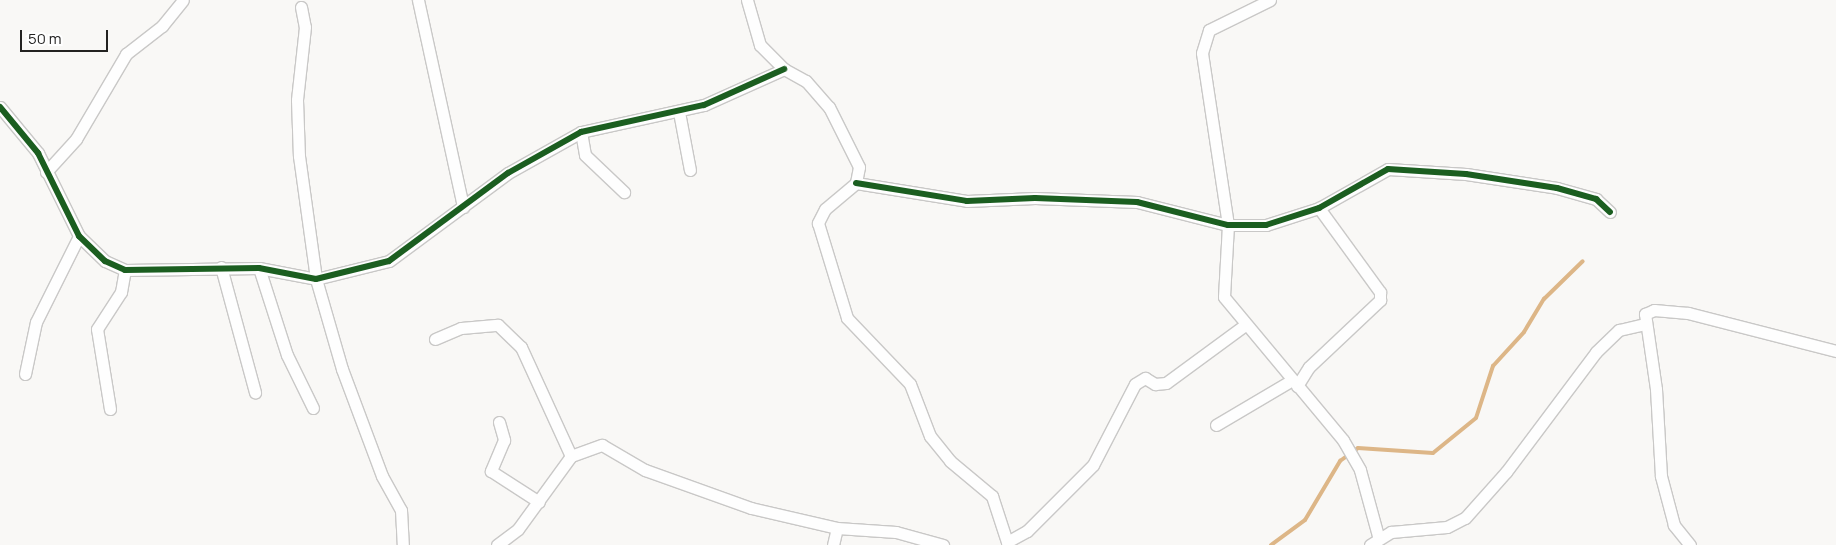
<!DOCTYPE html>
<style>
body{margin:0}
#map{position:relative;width:1836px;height:545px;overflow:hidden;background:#f9f8f6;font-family:Manrope,sans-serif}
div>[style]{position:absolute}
.stream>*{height:4px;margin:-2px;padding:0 2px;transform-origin:2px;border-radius:2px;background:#ddb687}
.roads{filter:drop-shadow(1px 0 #c9c8c7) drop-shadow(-1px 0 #c9c8c7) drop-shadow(0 1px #c9c8c7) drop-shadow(0 -1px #c9c8c7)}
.minor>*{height:11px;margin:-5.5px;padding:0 5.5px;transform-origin:5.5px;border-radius:5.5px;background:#fefefe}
.cycleway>*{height:6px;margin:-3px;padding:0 3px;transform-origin:3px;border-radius:3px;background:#1b5e20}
span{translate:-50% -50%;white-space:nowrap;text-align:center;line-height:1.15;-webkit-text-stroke:4.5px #fff;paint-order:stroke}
.scale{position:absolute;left:20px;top:30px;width:88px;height:22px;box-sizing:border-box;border:2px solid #232221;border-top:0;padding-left:6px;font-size:15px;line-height:18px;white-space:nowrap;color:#232221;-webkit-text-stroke:4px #fff;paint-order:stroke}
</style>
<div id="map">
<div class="stream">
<i style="left:1271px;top:545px;width:42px;rotate:-36.3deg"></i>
<i style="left:1305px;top:520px;width:69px;rotate:-59.3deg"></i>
<i style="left:1340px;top:461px;width:22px;rotate:-36deg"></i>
<i style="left:1358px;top:448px;width:75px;rotate:3.8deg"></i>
<i style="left:1433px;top:453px;width:55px;rotate:-39.1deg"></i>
<i style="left:1476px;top:418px;width:55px;rotate:-71.9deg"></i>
<i style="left:1493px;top:366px;width:46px;rotate:-47.6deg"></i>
<i style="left:1524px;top:332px;width:39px;rotate:-59deg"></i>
<i style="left:1544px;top:299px;width:54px;rotate:-44.3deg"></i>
</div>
<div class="roads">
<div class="minor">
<i style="left:418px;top:0;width:212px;rotate:77.7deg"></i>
<i style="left:747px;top:0;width:47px;rotate:73.9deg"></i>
<i style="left:760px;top:45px;width:34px;rotate:45deg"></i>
<i style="left:784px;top:69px;width:25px;rotate:29deg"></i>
<i style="left:806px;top:81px;width:35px;rotate:49deg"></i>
<i style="left:829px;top:107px;width:67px;rotate:63.4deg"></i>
<i style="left:859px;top:167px;width:16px;rotate:101deg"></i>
<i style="left:856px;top:183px;width:40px;rotate:140deg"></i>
<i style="left:825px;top:209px;width:16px;rotate:117deg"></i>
<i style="left:818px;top:223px;width:99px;rotate:73deg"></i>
<i style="left:847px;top:318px;width:91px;rotate:46.3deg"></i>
<i style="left:910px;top:384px;width:56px;rotate:69deg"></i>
<i style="left:930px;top:436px;width:32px;rotate:51deg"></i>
<i style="left:950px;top:461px;width:55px;rotate:39.8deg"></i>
<i style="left:992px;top:496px;width:52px;rotate:71.9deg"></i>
<i style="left:1270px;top:0;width:68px;rotate:153.8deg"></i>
<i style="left:1209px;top:30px;width:24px;rotate:107deg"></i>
<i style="left:1202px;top:53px;width:174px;rotate:81.4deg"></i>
<i style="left:1228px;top:225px;width:72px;rotate:93.2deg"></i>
<i style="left:1224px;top:297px;width:186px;rotate:50.2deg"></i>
<i style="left:1343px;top:440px;width:34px;rotate:60deg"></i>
<i style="left:1360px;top:470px;width:68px;rotate:74.7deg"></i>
<i style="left:301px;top:7px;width:20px;rotate:79deg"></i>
<i style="left:305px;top:27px;width:73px;rotate:96.3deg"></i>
<i style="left:297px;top:100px;width:56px;rotate:88deg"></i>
<i style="left:299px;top:156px;width:124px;rotate:82.1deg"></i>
<i style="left:316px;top:279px;width:94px;rotate:73.9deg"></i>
<i style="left:342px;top:369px;width:114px;rotate:69.5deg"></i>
<i style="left:382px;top:476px;width:39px;rotate:61deg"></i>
<i style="left:401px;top:510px;width:35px;rotate:87deg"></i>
<i style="left:0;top:107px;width:60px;rotate:50.4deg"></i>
<i style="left:38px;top:153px;width:93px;rotate:63.7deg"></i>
<i style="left:79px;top:236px;width:36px;rotate:44deg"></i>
<i style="left:105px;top:261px;width:22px;rotate:24deg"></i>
<i style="left:125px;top:270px;width:134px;rotate:-0.9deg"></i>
<i style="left:259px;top:268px;width:58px;rotate:10.9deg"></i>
<i style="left:316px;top:279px;width:75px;rotate:-13.9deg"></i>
<i style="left:389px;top:261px;width:148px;rotate:-36.5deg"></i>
<i style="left:508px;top:173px;width:84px;rotate:-29.3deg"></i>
<i style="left:581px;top:132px;width:126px;rotate:-12.4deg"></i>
<i style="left:704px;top:105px;width:88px;rotate:-24.2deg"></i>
<i style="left:679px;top:112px;width:59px;rotate:79.3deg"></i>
<i style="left:581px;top:132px;width:23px;rotate:80deg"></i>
<i style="left:585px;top:155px;width:54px;rotate:43.5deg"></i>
<i style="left:46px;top:172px;width:45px;rotate:-47.7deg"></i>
<i style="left:76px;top:139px;width:99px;rotate:-59.5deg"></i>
<i style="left:126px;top:54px;width:46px;rotate:-37.9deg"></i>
<i style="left:162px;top:26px;width:33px;rotate:-51deg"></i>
<i style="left:856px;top:183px;width:112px;rotate:9.2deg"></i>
<i style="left:967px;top:201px;width:68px;rotate:-2.5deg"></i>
<i style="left:1035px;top:198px;width:102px;rotate:2.2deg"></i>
<i style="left:1137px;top:202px;width:94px;rotate:14.2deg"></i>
<i style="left:1228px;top:225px;width:38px"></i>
<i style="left:1266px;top:225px;width:56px;rotate:-17.8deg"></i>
<i style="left:1319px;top:208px;width:79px;rotate:-29.5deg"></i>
<i style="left:1388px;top:169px;width:78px;rotate:3.7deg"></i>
<i style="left:1466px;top:174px;width:92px;rotate:8.7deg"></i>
<i style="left:1557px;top:188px;width:41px;rotate:15.8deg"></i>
<i style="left:1596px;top:199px;width:19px;rotate:43deg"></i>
<i style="left:221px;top:267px;width:130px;rotate:74.8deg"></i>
<i style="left:259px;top:268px;width:91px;rotate:72.2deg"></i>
<i style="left:287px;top:355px;width:59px;rotate:63.9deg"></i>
<i style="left:435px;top:339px;width:28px;rotate:-23deg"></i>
<i style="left:461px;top:328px;width:37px;rotate:-5deg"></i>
<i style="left:498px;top:325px;width:32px;rotate:44deg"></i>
<i style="left:521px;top:347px;width:120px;rotate:65.4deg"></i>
<i style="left:25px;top:374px;width:53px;rotate:-78.1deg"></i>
<i style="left:36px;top:322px;width:96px;rotate:-63.4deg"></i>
<i style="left:1297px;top:386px;width:22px;rotate:-58deg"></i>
<i style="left:1309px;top:367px;width:98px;rotate:-43.3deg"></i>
<i style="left:1380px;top:300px;width:8px;rotate:-90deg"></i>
<i style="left:1380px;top:292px;width:104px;rotate:-126deg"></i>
<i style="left:110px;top:409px;width:81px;rotate:-99.2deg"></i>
<i style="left:97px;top:329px;width:44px;rotate:-57deg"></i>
<i style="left:121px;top:292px;width:22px;rotate:-80deg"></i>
<i style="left:499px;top:422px;width:19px;rotate:74deg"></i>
<i style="left:504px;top:440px;width:34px;rotate:113deg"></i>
<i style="left:491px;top:471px;width:57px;rotate:32.9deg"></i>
<i style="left:1216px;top:425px;width:88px;rotate:-30.6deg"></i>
<i style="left:1007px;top:542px;width:23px;rotate:-29deg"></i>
<i style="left:1027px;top:531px;width:93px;rotate:-45deg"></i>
<i style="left:1093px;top:465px;width:91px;rotate:-62.6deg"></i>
<i style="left:1135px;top:384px;width:12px;rotate:-31deg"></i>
<i style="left:1145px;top:378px;width:12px;rotate:31deg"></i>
<i style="left:1155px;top:384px;width:11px;rotate:-5deg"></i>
<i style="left:1166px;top:383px;width:98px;rotate:-36.3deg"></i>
<i style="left:497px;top:545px;width:26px;rotate:-37deg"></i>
<i style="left:518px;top:529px;width:90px;rotate:-54deg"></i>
<i style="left:571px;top:456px;width:33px;rotate:-20deg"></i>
<i style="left:602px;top:445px;width:50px;rotate:30.2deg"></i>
<i style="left:645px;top:470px;width:113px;rotate:19.7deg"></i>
<i style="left:751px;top:508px;width:88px;rotate:13.1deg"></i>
<i style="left:837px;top:528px;width:59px;rotate:3.9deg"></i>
<i style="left:896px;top:532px;width:49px;rotate:15.5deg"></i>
<i style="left:833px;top:545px;width:17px;rotate:-77deg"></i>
<i style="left:1370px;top:545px;width:25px;rotate:-32deg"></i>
<i style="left:1391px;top:532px;width:56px;rotate:-5.1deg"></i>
<i style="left:1447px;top:527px;width:20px;rotate:-27deg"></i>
<i style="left:1465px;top:518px;width:62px;rotate:-48.3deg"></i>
<i style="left:1506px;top:472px;width:150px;rotate:-53.1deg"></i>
<i style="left:1596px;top:352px;width:32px;rotate:-44deg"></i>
<i style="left:1619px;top:330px;width:26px;rotate:-13deg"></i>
<i style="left:1690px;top:545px;width:26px;rotate:-129deg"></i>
<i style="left:1674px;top:525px;width:51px;rotate:-104.9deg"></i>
<i style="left:1661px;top:476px;width:87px;rotate:-93.3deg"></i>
<i style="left:1656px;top:389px;width:76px;rotate:-98.3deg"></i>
<i style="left:1645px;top:314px;width:10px;rotate:-24deg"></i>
<i style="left:1654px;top:310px;width:34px;rotate:5deg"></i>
<i style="left:1688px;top:313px;width:153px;rotate:14.4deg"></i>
</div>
</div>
<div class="cycleway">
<i style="left:0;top:107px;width:60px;rotate:50.4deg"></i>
<i style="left:38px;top:153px;width:93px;rotate:63.7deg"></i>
<i style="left:79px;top:236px;width:36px;rotate:44deg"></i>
<i style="left:105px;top:261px;width:22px;rotate:24deg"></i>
<i style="left:125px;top:270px;width:134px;rotate:-0.9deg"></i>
<i style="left:259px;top:268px;width:58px;rotate:10.9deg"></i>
<i style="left:316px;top:279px;width:75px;rotate:-13.9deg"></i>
<i style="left:389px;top:261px;width:148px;rotate:-36.5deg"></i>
<i style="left:508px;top:173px;width:84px;rotate:-29.3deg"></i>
<i style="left:581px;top:132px;width:126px;rotate:-12.4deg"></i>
<i style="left:704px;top:105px;width:88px;rotate:-24.2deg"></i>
<i style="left:856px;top:183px;width:112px;rotate:9.2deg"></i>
<i style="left:967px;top:201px;width:68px;rotate:-2.5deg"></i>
<i style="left:1035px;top:198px;width:102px;rotate:2.2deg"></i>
<i style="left:1137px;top:202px;width:94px;rotate:14.2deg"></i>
<i style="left:1228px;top:225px;width:38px"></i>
<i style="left:1266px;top:225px;width:56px;rotate:-17.8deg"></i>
<i style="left:1319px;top:208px;width:79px;rotate:-29.5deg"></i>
<i style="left:1388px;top:169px;width:78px;rotate:3.7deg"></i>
<i style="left:1466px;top:174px;width:92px;rotate:8.7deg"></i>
<i style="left:1557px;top:188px;width:41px;rotate:15.8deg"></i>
<i style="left:1596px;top:199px;width:19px;rotate:43deg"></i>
</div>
<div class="scale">50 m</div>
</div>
